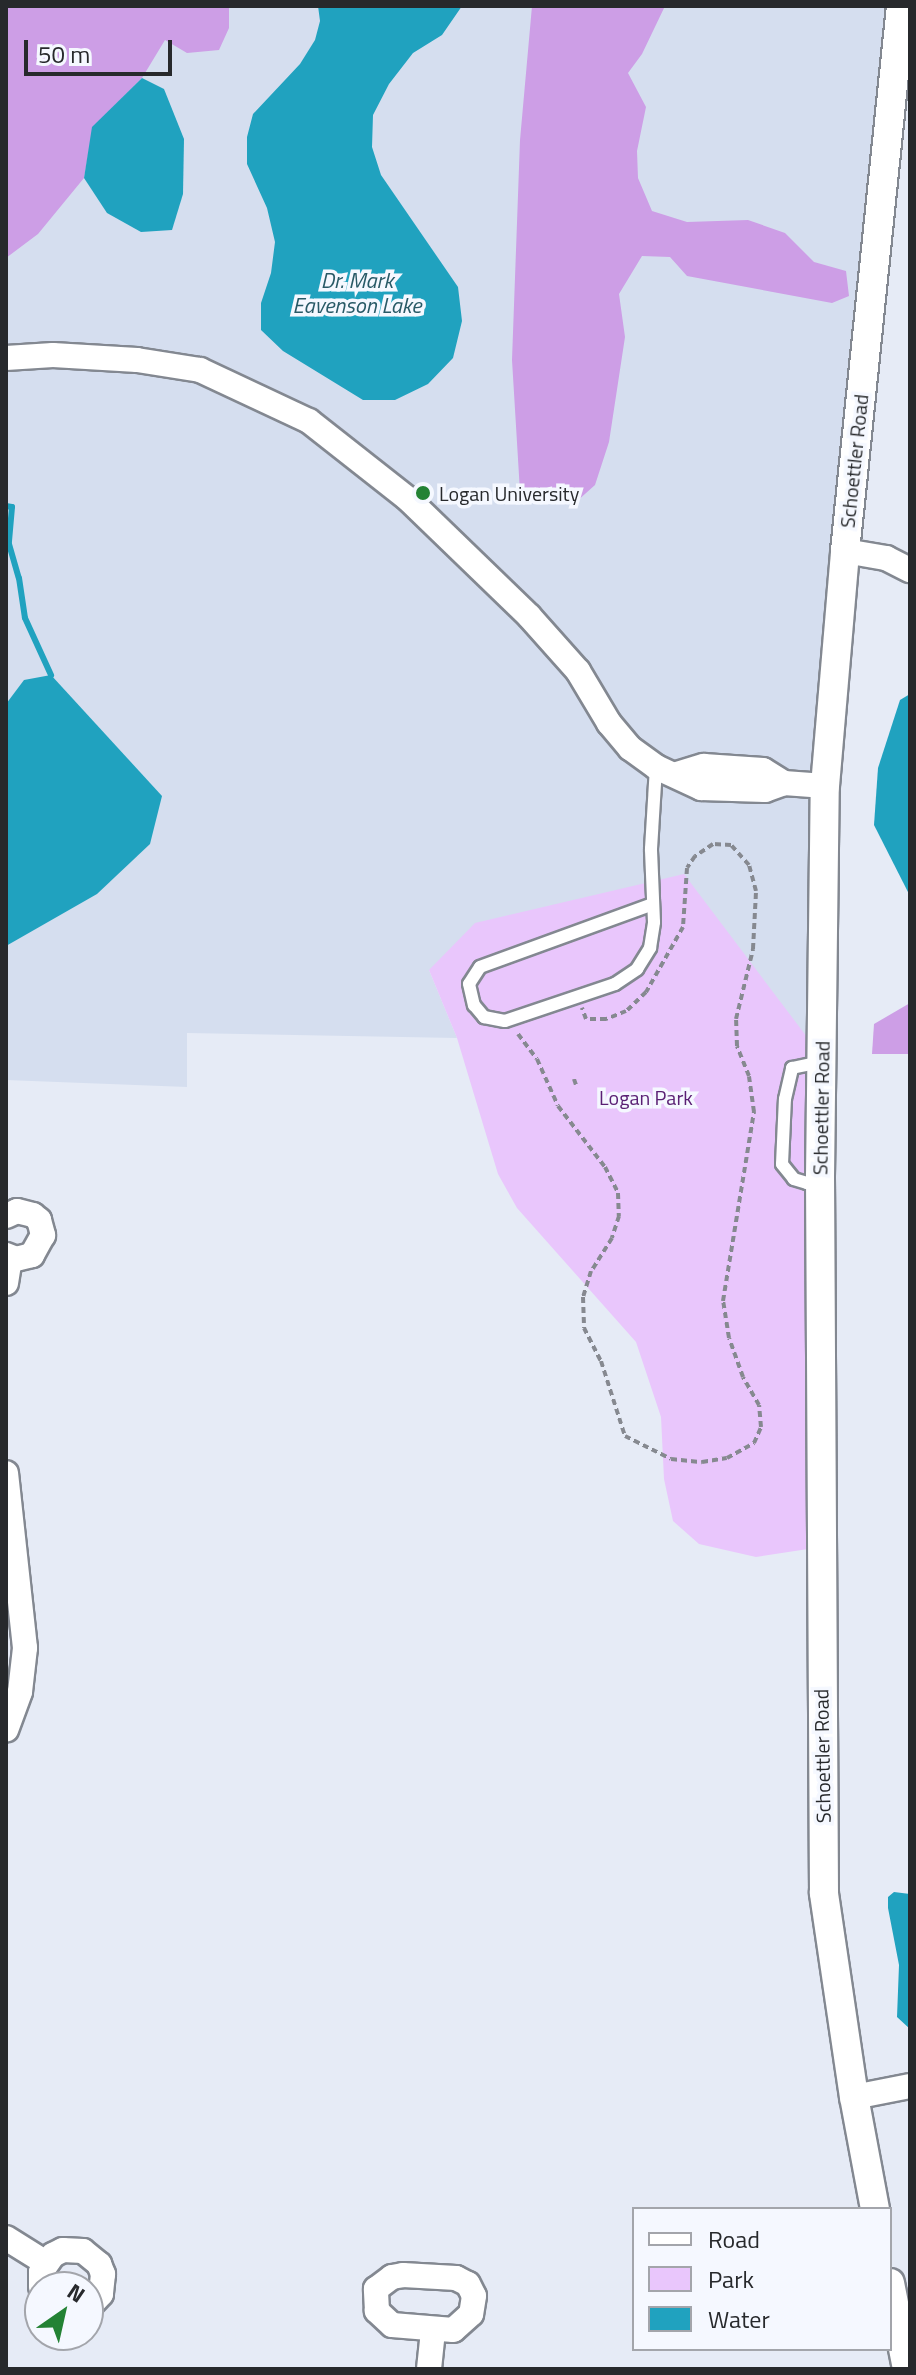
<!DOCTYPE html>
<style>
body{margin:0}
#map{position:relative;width:916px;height:2375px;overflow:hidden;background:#e6ebf6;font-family:"Titillium Web",sans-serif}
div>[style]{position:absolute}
.built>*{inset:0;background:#d5deef}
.green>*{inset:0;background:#e9c6fc}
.forest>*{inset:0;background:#cd9ee6}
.water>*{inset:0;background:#20a2bf}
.stream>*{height:6px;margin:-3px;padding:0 3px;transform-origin:3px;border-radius:3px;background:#20a2bf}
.path>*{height:4px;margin-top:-2px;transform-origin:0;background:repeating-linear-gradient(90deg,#868990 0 6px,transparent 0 10px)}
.roads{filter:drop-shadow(2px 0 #838891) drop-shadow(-2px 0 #838891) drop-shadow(0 2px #838891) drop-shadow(0 -2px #838891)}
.service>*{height:12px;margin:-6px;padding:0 6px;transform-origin:6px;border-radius:6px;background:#fff}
.minor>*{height:24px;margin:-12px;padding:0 12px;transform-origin:12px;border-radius:12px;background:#fff}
.tertiary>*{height:28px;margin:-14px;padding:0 14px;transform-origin:14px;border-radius:14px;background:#fff}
.dots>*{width:22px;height:22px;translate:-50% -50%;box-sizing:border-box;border:4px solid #f5f8ff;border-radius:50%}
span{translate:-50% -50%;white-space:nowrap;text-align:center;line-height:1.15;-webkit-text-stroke:7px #f5f8ff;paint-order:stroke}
.street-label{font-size:20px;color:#27292c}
.poi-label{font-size:20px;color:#27292c}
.left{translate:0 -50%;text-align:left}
.park-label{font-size:20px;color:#5a2074}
.water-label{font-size:22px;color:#295a67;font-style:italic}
.frame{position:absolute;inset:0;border:8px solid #27292c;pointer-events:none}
.legend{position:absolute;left:632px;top:2207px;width:260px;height:144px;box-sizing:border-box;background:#f5f8ff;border:2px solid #a3a5ab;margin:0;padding:10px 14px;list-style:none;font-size:24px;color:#27292c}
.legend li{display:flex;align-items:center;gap:16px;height:40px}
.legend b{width:40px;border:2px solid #a3a5ab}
.north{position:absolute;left:24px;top:2271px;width:80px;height:80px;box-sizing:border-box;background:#f5f8ff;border:2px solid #a3a5ab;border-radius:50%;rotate:34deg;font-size:22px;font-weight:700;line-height:32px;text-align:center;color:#27292c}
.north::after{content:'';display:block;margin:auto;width:28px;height:36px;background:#238234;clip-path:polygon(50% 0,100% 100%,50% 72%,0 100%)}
.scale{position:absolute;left:24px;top:40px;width:148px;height:36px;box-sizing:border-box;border:4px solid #27292c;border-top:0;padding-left:10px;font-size:24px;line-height:28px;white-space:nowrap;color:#27292c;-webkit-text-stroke:6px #f5f8ff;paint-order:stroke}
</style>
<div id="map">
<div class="built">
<i style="clip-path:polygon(6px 6px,890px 6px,815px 735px,813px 1045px,429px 970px,457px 1038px,187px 1033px,187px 1087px,6px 1080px)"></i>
</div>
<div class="green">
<i style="clip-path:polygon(684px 874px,813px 1045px,808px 1549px,756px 1557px,699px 1544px,673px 1521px,664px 1479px,661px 1417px,636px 1342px,517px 1208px,498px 1174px,457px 1038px,429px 970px,475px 923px)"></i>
</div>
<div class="forest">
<i style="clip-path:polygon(6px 6px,229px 6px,229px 28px,219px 50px,187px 53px,165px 40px,142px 78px,93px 127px,84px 178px,38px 234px,6px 258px)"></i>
<i style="clip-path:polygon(532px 6px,665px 6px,642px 54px,628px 73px,646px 107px,637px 151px,638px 178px,652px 211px,687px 222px,748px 220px,785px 233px,814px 262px,846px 271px,849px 296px,832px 303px,687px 276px,670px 257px,642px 256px,619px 294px,625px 337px,609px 442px,595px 485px,576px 502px,548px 504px,520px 492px,512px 360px,520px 140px)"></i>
<i style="clip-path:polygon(910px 1003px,910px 1054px,872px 1054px,874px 1024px)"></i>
</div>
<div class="water">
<i style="clip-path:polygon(318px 6px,462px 6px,442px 35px,413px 53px,389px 84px,373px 115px,372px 147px,381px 175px,458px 287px,462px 321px,453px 358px,428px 384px,395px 400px,363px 400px,283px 351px,261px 330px,261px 303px,271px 273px,275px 242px,267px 208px,247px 164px,247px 137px,253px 114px,300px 64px,315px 40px,320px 21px)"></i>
<i style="clip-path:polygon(142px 78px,164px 89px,184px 139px,183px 194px,172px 230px,141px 232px,107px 213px,84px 178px,92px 127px)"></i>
<i style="clip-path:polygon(51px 675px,162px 796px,150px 844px,97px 894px,6px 946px,6px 704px,24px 680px)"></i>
<i style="clip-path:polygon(910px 694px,910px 896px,874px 825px,878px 768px,900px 700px)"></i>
<i style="clip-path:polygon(894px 1892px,910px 1894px,910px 2029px,897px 2017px,899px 1965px,888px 1908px,888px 1897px)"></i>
</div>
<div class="stream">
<i style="left:6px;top:506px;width:6px;rotate:9deg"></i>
<i style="left:12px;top:507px;width:37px;rotate:95deg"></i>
<i style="left:9px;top:544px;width:35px;rotate:74deg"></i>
<i style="left:19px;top:578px;width:40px;rotate:81.5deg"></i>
<i style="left:25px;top:618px;width:63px;rotate:65.5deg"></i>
</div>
<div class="path">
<i style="left:518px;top:1034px;width:31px;rotate:53deg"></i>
<i style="left:537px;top:1059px;width:51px;rotate:65.9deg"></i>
<i style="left:558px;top:1106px;width:77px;rotate:52.4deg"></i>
<i style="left:605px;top:1167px;width:29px;rotate:63deg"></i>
<i style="left:618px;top:1193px;width:23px;rotate:88deg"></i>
<i style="left:619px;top:1216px;width:23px;rotate:108deg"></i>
<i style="left:612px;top:1238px;width:39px;rotate:122deg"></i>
<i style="left:591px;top:1271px;width:27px;rotate:107deg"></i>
<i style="left:583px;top:1297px;width:31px;rotate:88deg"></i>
<i style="left:584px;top:1328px;width:37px;rotate:63deg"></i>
<i style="left:601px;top:1361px;width:79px;rotate:72.3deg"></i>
<i style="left:625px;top:1436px;width:51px;rotate:26.6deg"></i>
<i style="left:671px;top:1459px;width:31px;rotate:6deg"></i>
<i style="left:702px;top:1462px;width:25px;rotate:-9deg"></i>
<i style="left:727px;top:1458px;width:31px;rotate:-29deg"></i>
<i style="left:754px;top:1443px;width:17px;rotate:-66deg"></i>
<i style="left:761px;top:1427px;width:22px;rotate:-95deg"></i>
<i style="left:759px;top:1405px;width:32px;rotate:-120deg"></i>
<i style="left:743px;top:1377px;width:41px;rotate:-109.7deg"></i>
<i style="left:729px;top:1338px;width:37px;rotate:-99deg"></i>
<i style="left:723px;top:1301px;width:192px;rotate:-80.7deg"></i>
<i style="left:754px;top:1112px;width:36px;rotate:-98deg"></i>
<i style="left:749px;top:1076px;width:32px;rotate:-112deg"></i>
<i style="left:737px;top:1046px;width:27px;rotate:-92deg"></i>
<i style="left:736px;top:1019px;width:72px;rotate:-76.3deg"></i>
<i style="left:753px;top:949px;width:58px;rotate:-87deg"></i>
<i style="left:756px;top:891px;width:27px;rotate:-105deg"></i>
<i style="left:749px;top:865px;width:27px;rotate:-132deg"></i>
<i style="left:731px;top:845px;width:18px;rotate:-177deg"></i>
<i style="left:713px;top:844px;width:22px;rotate:146deg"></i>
<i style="left:695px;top:856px;width:14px;rotate:124deg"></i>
<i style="left:687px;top:868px;width:59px;rotate:93.9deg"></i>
<i style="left:683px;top:927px;width:75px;rotate:119.6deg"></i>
<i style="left:646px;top:992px;width:28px;rotate:136deg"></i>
<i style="left:626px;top:1011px;width:22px;rotate:158deg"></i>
<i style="left:606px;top:1019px;width:20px;rotate:180deg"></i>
<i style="left:586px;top:1019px;width:12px;rotate:-110deg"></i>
<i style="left:574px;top:1079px;width:6px;rotate:72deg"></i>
</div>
<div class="roads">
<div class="service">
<i style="left:653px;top:904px;width:184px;rotate:160deg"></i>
<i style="left:480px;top:967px;width:20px;rotate:123deg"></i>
<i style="left:469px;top:984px;width:22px;rotate:77deg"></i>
<i style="left:474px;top:1005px;width:16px;rotate:50deg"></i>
<i style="left:484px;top:1017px;width:21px;rotate:11deg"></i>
<i style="left:505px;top:1021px;width:116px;rotate:-18.6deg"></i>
<i style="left:615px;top:984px;width:27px;rotate:-34deg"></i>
<i style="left:637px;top:969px;width:25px;rotate:-58deg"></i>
<i style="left:650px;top:948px;width:26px;rotate:-81deg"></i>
<i style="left:654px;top:922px;width:73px;rotate:-92.4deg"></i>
<i style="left:651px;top:849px;width:82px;rotate:-86.5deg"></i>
<i style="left:820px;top:1176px;width:15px;rotate:152deg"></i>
<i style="left:807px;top:1183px;width:14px;rotate:-163deg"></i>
<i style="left:794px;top:1179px;width:19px;rotate:-129deg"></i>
<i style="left:782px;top:1164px;width:65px;rotate:-87.4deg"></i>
<i style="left:785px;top:1099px;width:32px;rotate:-77deg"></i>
<i style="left:792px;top:1068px;width:30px;rotate:-12deg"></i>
</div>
<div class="minor">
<i style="left:6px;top:358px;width:47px;rotate:-3.7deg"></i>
<i style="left:53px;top:355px;width:84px;rotate:3.4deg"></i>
<i style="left:137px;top:360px;width:64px;rotate:9deg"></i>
<i style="left:200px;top:370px;width:120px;rotate:25.1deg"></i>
<i style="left:309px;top:421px;width:126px;rotate:38.2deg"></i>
<i style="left:408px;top:499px;width:168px;rotate:44deg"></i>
<i style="left:529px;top:616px;width:74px;rotate:48.3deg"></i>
<i style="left:578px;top:671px;width:61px;rotate:59.2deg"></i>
<i style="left:609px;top:723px;width:33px;rotate:50deg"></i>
<i style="left:630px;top:748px;width:32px;rotate:36deg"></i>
<i style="left:656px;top:767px;width:50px;rotate:25deg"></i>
<i style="left:701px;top:788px;width:64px;rotate:1.8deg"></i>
<i style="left:765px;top:790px;width:20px;rotate:-20deg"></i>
<i style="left:784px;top:783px;width:41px;rotate:4.2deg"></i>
<i style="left:845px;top:551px;width:42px;rotate:9.7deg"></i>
<i style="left:886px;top:558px;width:27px;rotate:27deg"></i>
<i style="left:677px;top:774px;width:28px;rotate:-17deg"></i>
<i style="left:704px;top:766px;width:59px;rotate:3.9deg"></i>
<i style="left:763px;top:770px;width:25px;rotate:32deg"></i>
<i style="left:6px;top:1216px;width:12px;rotate:-24deg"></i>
<i style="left:17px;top:1211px;width:16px;rotate:14deg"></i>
<i style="left:33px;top:1215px;width:8px;rotate:40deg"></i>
<i style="left:39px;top:1220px;width:16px;rotate:75deg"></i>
<i style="left:43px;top:1235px;width:23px;rotate:119deg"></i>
<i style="left:32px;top:1255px;width:16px;rotate:166deg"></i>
<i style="left:16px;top:1259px;width:11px;rotate:-158deg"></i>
<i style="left:6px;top:1283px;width:24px;rotate:-81deg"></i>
<i style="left:6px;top:1473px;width:176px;rotate:83.8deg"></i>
<i style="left:25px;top:1648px;width:44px;rotate:96.5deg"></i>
<i style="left:20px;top:1692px;width:40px;rotate:110.2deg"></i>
<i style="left:854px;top:2097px;width:57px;rotate:-11.1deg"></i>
<i style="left:6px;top:2238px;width:47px;rotate:32deg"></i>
<i style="left:403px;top:2275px;width:53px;rotate:3.2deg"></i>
<i style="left:456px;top:2278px;width:13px;rotate:27deg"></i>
<i style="left:468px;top:2284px;width:13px;rotate:63deg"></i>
<i style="left:474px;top:2296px;width:18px;rotate:99deg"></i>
<i style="left:471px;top:2314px;width:24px;rotate:138deg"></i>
<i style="left:453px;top:2330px;width:61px;rotate:-175.3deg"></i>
<i style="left:392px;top:2325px;width:21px;rotate:-137deg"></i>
<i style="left:377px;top:2311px;width:22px;rotate:-93deg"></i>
<i style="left:376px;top:2289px;width:20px;rotate:-37deg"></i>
<i style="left:392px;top:2277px;width:11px;rotate:-10deg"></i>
<i style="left:41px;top:2287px;width:15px;rotate:-90deg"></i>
<i style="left:41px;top:2272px;width:21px;rotate:-55deg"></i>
<i style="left:53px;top:2255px;width:11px;rotate:-27deg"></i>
<i style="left:63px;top:2250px;width:20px;rotate:3deg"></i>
<i style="left:83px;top:2251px;width:21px;rotate:39deg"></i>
<i style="left:99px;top:2264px;width:11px;rotate:68deg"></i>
<i style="left:103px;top:2274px;width:20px;rotate:96deg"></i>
<i style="left:101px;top:2294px;width:19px;rotate:133deg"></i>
<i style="left:429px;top:2369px;width:38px;rotate:-84deg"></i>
</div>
<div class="tertiary">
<i style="left:875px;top:2209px;width:114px;rotate:-100.6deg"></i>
<i style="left:854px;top:2097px;width:206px;rotate:-98.4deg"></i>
<i style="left:824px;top:1893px;width:717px;rotate:-90.32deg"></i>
<i style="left:820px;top:1176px;width:390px;rotate:-89.3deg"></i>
<i style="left:825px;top:786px;width:236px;rotate:-85.1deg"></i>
<i style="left:845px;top:551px;width:548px;rotate:-84.13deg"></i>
<i style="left:890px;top:2283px;width:88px;rotate:78.8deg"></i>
</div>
</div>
<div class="dots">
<i style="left:423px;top:493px;background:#238234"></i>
</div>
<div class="street-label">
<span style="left:854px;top:461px;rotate:-84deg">Schoettler Road</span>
<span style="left:821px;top:1108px;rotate:-89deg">Schoettler Road</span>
<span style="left:822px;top:1756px;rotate:-91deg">Schoettler Road</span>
</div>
<div class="poi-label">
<span class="left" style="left:439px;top:493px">Logan University</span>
</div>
<div class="park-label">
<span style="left:646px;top:1097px">Logan Park</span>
</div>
<div class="water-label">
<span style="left:357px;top:293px">Dr. Mark<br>Eavenson Lake</span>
</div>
<div class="frame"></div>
<ul class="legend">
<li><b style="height:10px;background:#fff"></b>Road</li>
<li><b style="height:22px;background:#e9c6fc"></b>Park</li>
<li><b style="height:22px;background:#20a2bf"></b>Water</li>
</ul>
<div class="north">N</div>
<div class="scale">50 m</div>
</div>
